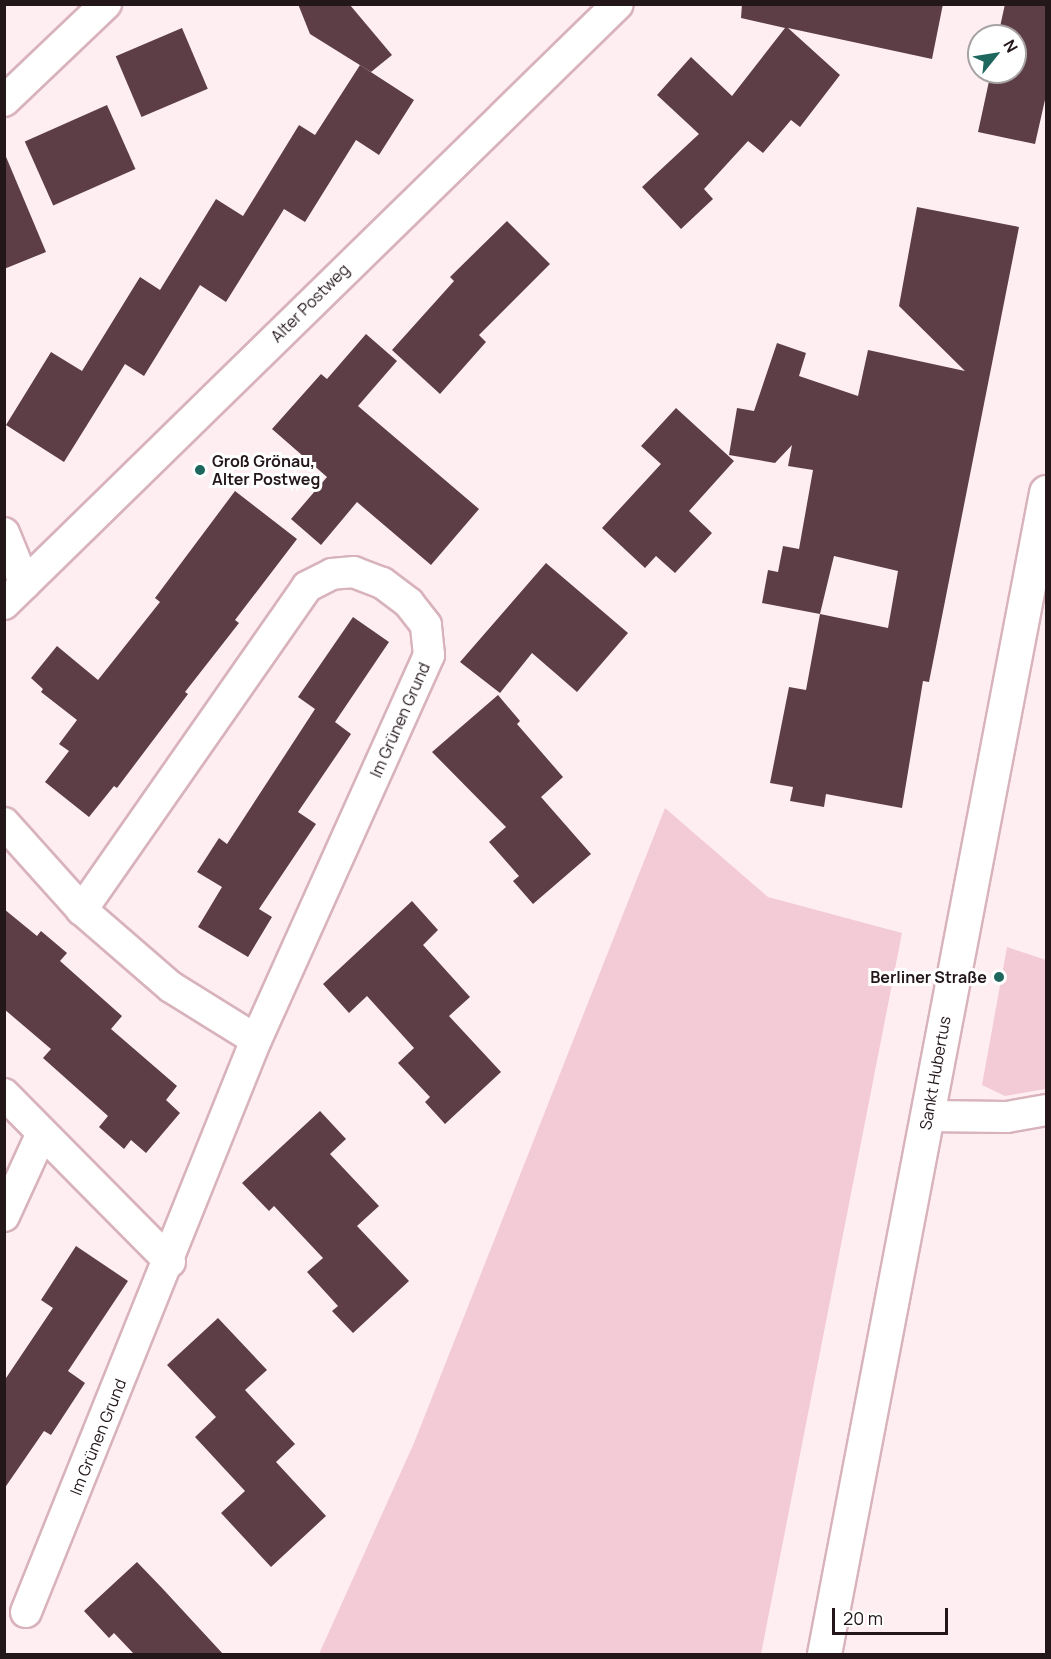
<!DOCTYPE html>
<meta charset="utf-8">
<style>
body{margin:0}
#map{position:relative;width:1051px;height:1659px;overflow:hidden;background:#feeef2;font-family:Manrope,sans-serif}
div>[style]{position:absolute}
.green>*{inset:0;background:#f3cbd6}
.building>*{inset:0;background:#5d3e47;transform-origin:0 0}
.roads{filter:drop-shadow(2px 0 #d8b3bc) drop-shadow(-2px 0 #d8b3bc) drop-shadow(0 2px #d8b3bc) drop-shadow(0 -2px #d8b3bc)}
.street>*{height:30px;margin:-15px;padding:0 15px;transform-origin:15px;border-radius:15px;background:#fff}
.secondary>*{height:33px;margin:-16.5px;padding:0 16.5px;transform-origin:16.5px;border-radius:16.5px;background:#fff}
.dots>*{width:16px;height:16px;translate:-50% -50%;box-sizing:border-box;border:3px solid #fff;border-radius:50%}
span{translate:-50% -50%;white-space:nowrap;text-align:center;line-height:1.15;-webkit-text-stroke:6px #fff;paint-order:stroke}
.street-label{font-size:16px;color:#24171a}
.poi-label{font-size:16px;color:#24171a;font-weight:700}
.left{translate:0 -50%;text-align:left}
.right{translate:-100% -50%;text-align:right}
.frame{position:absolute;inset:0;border:6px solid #24171a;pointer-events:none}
.north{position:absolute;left:967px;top:24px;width:60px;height:60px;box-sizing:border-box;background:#fff;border:2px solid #a7a2a3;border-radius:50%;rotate:60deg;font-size:16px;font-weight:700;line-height:24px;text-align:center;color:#24171a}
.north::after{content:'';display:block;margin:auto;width:21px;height:27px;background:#1e675e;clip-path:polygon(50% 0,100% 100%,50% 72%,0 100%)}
.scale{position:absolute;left:832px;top:1608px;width:116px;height:27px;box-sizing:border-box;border:3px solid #24171a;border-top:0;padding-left:8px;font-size:18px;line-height:21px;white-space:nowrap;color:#24171a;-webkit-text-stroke:4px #fff;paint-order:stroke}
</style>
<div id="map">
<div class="green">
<i style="clip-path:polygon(665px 808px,768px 897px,902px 933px,761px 1654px,319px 1654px,414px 1443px)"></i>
<i style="clip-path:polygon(1007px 947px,1046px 960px,1046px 1089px,1005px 1096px,982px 1085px)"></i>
</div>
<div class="building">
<i style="clip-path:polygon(298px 4px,350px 5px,392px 55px,371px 72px,310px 34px)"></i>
<i style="clip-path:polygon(742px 4px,943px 4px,932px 59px,788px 28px,840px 75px,800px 127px,791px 120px,763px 153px,748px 141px,704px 189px,713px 199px,681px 229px,642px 187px,699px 134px,657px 95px,691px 57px,732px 96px,785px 28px,741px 18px)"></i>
<i style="clip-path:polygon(1005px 4px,1047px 4px,1047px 91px,1035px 144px,978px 132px,991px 72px,1015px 72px,1015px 36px,998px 36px)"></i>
<i style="left:182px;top:28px;width:66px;height:72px;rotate:67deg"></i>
<i style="clip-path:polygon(360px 65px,414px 100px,379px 155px,356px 140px,305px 222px,284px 209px,226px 302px,200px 285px,144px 376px,125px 364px,64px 462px,6px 425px,51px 352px,82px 371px,140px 277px,160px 290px,216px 199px,243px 216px,299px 125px,315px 135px)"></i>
<i style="left:107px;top:105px;width:70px;height:90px;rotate:66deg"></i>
<i style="clip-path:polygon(4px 152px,46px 252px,4px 269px)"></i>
<i style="clip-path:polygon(evenodd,917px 207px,1019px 227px,929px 682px,923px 681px,902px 808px,826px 794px,824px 807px,790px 801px,793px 787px,770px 783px,789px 687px,806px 690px,820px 614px,762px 603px,768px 570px,778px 572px,783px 546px,799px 549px,813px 470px,788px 466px,792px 445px,775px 463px,729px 455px,737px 408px,754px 411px,777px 343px,806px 353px,799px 376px,858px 396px,868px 350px,965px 371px,899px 306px,917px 207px,834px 556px,898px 571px,888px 628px,820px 614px,834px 556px)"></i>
<i style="clip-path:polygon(507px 221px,550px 264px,479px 335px,486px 342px,440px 394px,392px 350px,454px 281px,450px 277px)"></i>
<i style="clip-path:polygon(366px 334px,397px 361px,358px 406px,479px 509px,431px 565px,357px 502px,321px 545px,291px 519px,327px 477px,272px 429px,321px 374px,327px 379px)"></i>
<i style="clip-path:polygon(676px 408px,734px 461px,689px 511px,712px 533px,675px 573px,656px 556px,645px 568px,602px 528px,661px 464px,641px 446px)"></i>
<i style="clip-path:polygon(235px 491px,297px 539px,235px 620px,239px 623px,185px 692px,188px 694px,117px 788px,114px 786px,89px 817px,45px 782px,69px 751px,59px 744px,77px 720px,41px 692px,43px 689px,31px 678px,57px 646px,98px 680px,160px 602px,155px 598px)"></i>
<i style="clip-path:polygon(546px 563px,628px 633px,577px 692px,532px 653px,500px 693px,460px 662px)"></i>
<i style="clip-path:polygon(353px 617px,389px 642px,335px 722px,351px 734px,298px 812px,316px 824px,259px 909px,272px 917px,248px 957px,198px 927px,222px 887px,197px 872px,219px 838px,227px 844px,315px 709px,298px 697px)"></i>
<i style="clip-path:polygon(498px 695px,520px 721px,517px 724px,563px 777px,541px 797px,591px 854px,533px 904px,513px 881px,519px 876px,489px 842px,506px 827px,432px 752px)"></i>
<i style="clip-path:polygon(412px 901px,438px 930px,423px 945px,470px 997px,449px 1016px,501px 1072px,445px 1124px,425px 1102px,430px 1097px,398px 1063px,414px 1048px,367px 996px,349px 1013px,323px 984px)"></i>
<i style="clip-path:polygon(4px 909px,37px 936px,41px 931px,67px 953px,60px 961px,122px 1016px,111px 1029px,177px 1086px,166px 1100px,180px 1113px,146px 1153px,131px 1140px,124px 1149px,99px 1127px,108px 1116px,43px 1058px,51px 1049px,4px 1009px)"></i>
<i style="clip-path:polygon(320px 1111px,346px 1139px,330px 1154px,379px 1206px,357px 1226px,409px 1281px,353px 1333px,332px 1311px,338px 1306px,307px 1272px,323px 1258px,274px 1206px,269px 1211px,242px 1183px)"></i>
<i style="clip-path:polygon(76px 1246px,128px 1281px,68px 1371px,85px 1383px,51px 1435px,44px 1431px,4px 1489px,4px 1381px,53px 1308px,41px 1300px)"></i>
<i style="clip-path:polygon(218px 1318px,267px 1370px,245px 1390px,295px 1444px,276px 1462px,326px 1516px,271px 1567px,221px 1513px,245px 1491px,195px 1437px,216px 1417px,167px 1365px)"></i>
<i style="clip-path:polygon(137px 1562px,162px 1588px,223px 1654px,134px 1654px,114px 1633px,109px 1638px,84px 1611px)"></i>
</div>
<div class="roads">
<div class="street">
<i style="left:4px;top:101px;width:141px;rotate:-43.6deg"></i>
<i style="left:4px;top:533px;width:55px;rotate:67.6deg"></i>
<i style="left:4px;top:604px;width:858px;rotate:-44.34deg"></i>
<i style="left:4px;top:823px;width:117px;rotate:48.1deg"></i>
<i style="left:82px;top:910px;width:118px;rotate:40.9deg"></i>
<i style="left:171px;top:987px;width:100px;rotate:31.9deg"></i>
<i style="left:4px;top:1094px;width:236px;rotate:45.3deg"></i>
<i style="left:927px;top:1116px;width:80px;rotate:0.7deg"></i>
<i style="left:1007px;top:1117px;width:40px;rotate:-10deg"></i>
<i style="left:4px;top:1216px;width:91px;rotate:-65.4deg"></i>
<i style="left:26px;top:1612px;width:617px;rotate:-68.1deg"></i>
<i style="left:256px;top:1040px;width:422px;rotate:-65.8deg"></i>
<i style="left:429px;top:655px;width:30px;rotate:-96deg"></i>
<i style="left:426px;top:625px;width:28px;rotate:-128deg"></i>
<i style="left:409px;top:603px;width:34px;rotate:-143deg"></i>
<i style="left:382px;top:583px;width:30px;rotate:-159deg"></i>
<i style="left:354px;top:572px;width:22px;rotate:175deg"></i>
<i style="left:332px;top:574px;width:28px;rotate:153deg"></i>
<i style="left:307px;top:587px;width:394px;rotate:124.9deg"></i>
</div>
<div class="secondary">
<i style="left:824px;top:1654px;width:1183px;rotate:-79.18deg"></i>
</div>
</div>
<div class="dots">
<i style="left:200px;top:470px;background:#1e675e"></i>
<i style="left:999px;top:977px;background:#1e675e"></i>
</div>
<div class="street-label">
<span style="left:310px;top:303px;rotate:-45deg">Alter Postweg</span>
<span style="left:400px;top:720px;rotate:-66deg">Im Grünen Grund</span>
<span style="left:935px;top:1073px;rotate:-80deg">Sankt Hubertus</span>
<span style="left:98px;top:1437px;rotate:-68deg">Im Grünen Grund</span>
</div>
<div class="poi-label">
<span class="left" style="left:212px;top:470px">Groß Grönau,<br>Alter Postweg</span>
<span class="right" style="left:987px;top:977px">Berliner Straße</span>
</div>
<div class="frame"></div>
<div class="north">N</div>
<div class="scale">20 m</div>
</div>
